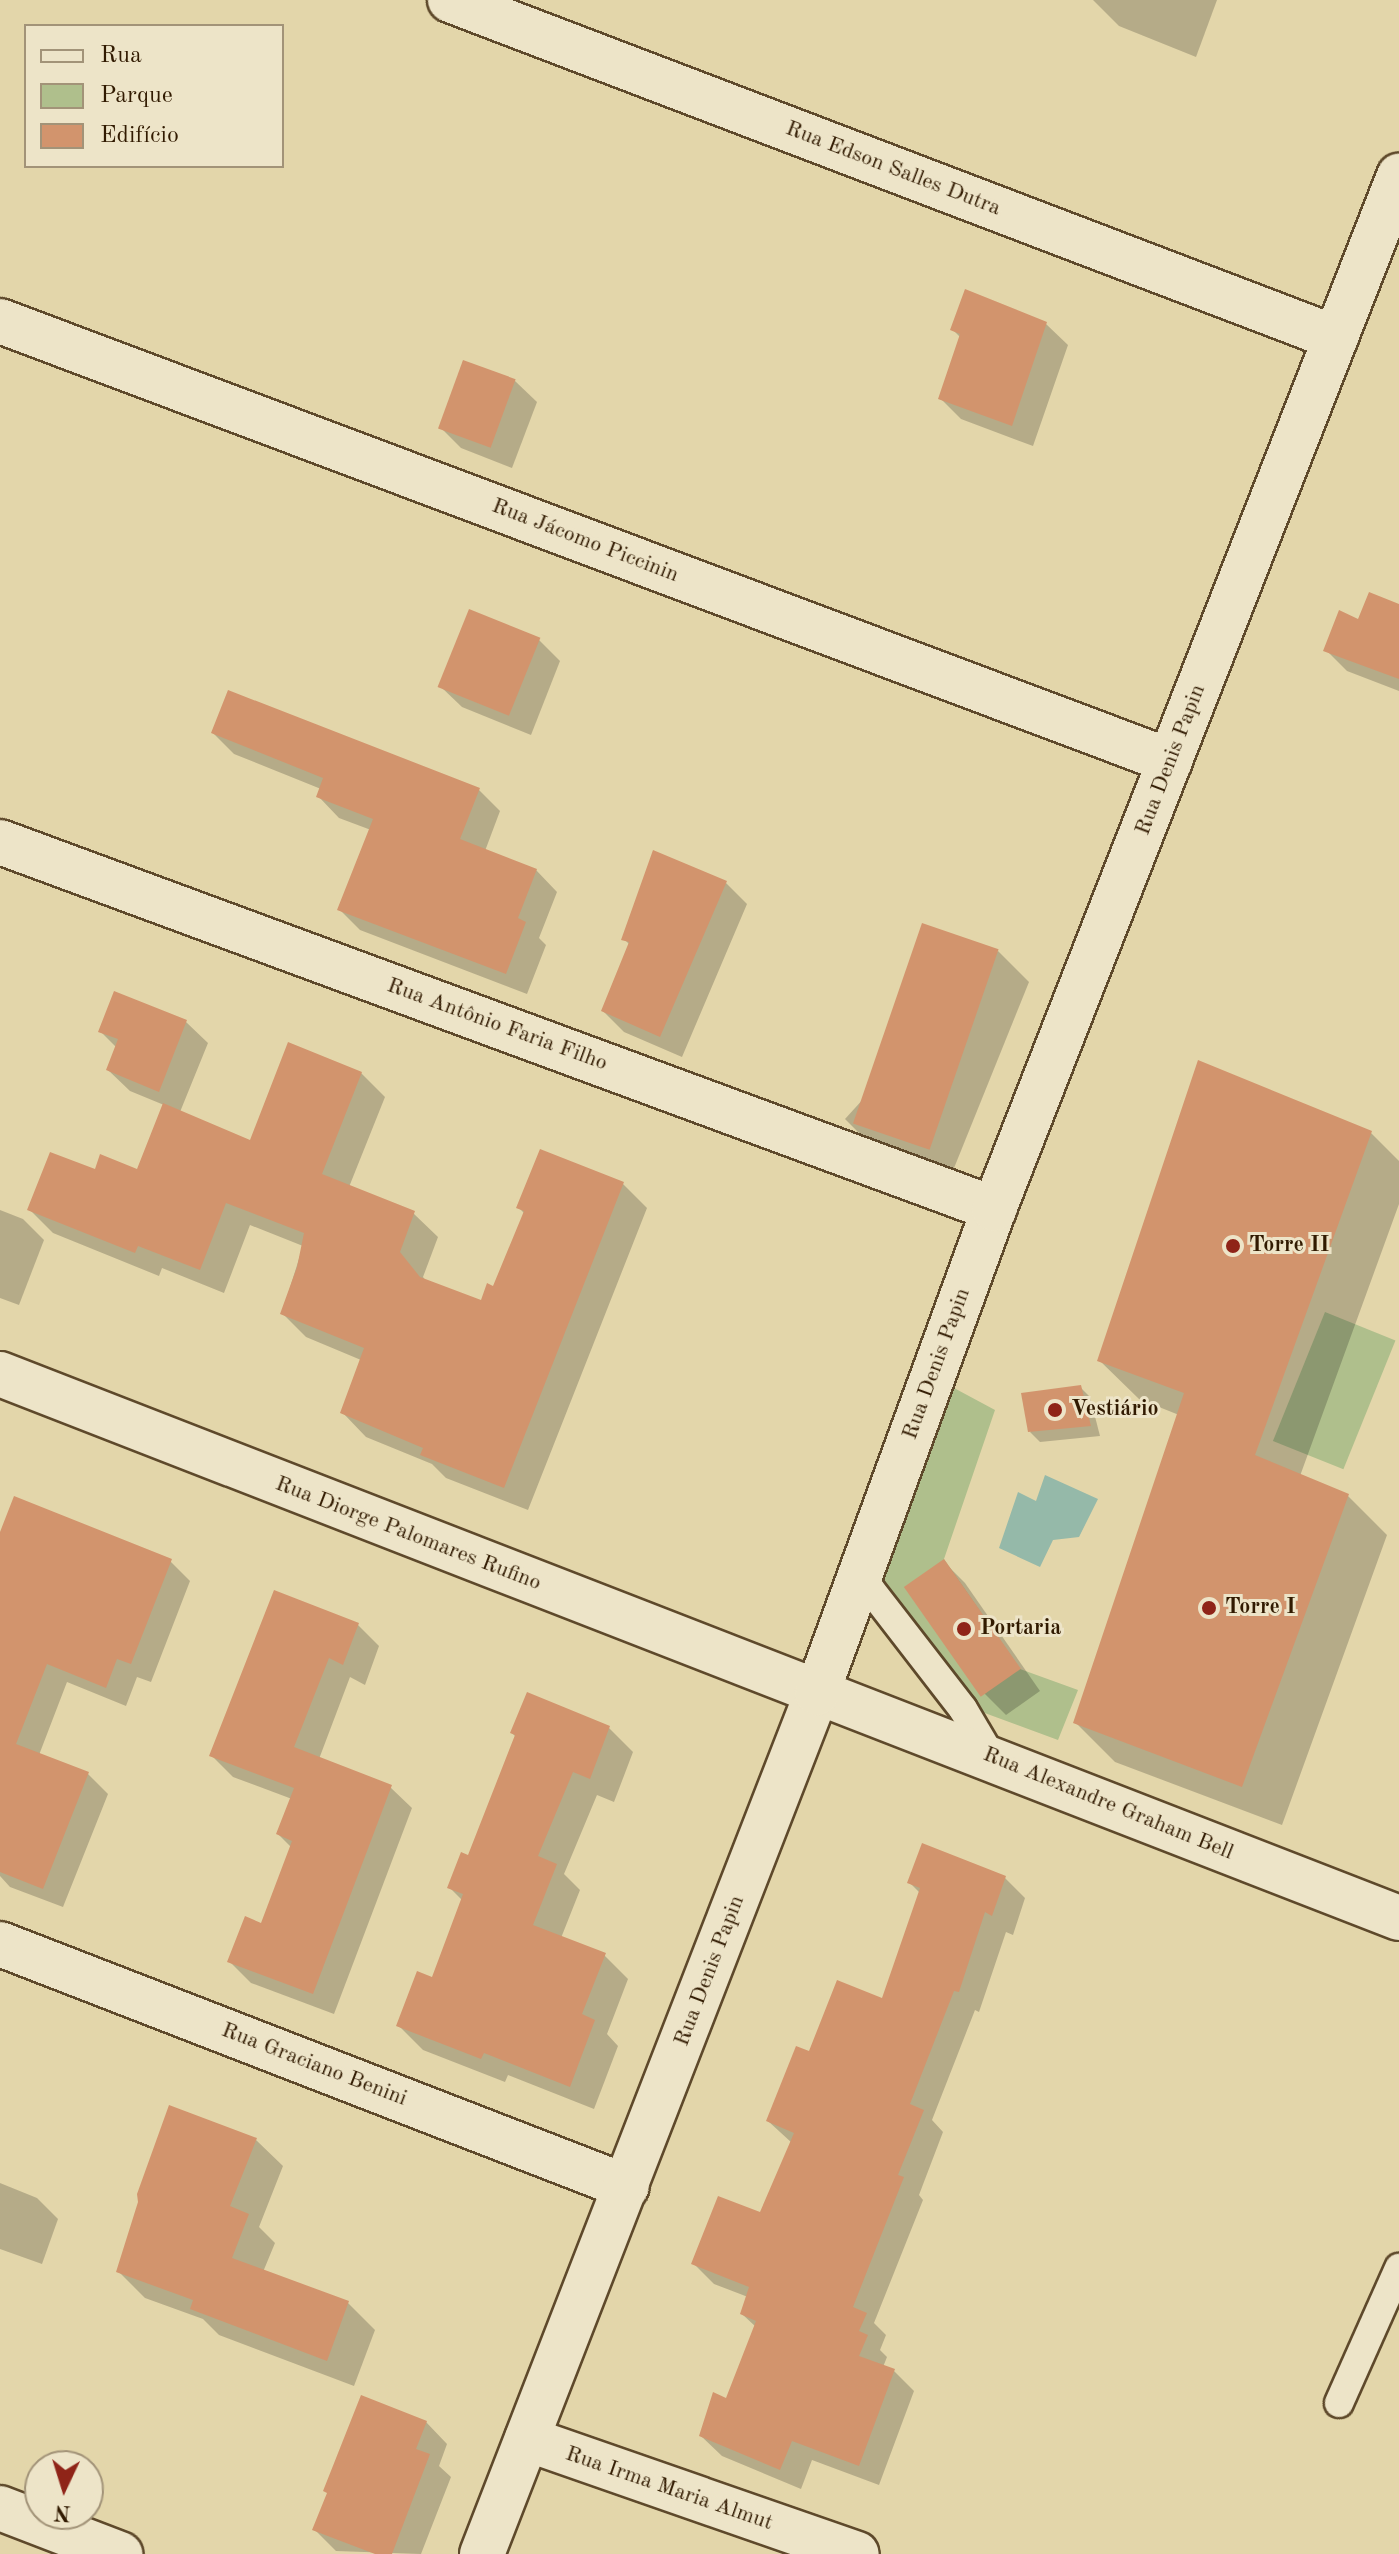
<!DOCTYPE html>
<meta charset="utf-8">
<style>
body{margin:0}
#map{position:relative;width:1399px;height:2554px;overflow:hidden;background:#e3d6aa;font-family:"Old Standard TT",serif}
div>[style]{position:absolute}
.green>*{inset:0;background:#afbf8c;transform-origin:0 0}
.water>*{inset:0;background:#95b9a9}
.shadow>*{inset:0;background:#0003}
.building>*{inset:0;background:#d2946d;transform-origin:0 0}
.roads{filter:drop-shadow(2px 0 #5e492b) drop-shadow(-2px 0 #5e492b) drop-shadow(0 2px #5e492b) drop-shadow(0 -2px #5e492b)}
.service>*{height:28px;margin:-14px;padding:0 14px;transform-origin:14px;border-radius:14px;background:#ede4c8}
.minor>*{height:44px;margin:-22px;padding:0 22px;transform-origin:22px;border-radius:22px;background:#ede4c8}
.dots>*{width:22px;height:22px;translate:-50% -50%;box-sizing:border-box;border:4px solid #ede4c8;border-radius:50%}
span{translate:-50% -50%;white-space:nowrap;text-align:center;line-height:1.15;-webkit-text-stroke:6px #ede4c8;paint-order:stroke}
.street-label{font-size:22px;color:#311a01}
.poi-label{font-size:22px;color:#311a01;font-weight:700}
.left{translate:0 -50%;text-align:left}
.legend{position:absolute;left:24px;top:24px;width:260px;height:144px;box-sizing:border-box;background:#ede4c8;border:2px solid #a29378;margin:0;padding:10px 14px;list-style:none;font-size:24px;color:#311a01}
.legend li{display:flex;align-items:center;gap:16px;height:40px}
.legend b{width:40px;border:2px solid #a29378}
.north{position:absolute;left:24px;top:2450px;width:80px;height:80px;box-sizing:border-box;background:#ede4c8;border:2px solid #a29378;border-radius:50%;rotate:184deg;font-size:22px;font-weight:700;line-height:32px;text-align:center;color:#311a01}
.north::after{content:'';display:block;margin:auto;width:28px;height:36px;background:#8f2418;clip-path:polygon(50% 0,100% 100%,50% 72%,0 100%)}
</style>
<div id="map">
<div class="green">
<i style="left:1325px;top:1312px;width:76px;height:139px;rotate:22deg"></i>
<i style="clip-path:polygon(954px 1388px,995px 1410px,944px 1559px,1020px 1669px,1078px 1690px,1058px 1740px,982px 1712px,883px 1583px)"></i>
</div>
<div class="water">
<i style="clip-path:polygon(1045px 1475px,1098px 1499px,1079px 1537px,1053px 1540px,1040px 1567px,999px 1548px,1018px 1492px,1036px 1501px)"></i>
</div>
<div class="shadow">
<i style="clip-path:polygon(1093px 0,1217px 0,1196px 57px,1119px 26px)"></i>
<i style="clip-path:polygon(1046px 324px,1068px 345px,1033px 446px,961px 419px,940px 398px,961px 338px,953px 330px)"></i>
<i style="clip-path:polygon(464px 362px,515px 381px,537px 402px,512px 468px,461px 448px,440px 427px)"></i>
<i style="clip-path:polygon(1399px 606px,1399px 691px,1347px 671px,1326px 650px)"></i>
<i style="clip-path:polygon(539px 640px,560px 661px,531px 735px,462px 707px,440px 686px)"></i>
<i style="clip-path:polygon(213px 733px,479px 790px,500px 811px,485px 851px,536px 870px,557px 892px,539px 938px,546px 945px,527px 994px,360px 930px,339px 909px,371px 830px,339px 818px,318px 796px,321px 789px,234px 754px)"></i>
<i style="clip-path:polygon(726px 883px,747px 904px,682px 1057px,624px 1032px,603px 1011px,630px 945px,624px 939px)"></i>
<i style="clip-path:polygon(998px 951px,1029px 982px,950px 1178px,876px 1150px,845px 1119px)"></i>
<i style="clip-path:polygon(115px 994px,186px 1022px,208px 1043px,180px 1112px,251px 1142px,361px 1073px,385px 1097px,349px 1187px,413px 1213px,438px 1237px,423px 1277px,426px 1281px,482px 1302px,494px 1288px,525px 1214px,518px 1207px,623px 1184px,647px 1208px,528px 1510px,446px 1478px,432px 1464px,366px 1437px,342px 1412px,361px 1360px,306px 1337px,282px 1313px,303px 1246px,250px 1225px,224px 1293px,162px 1268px,159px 1276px,53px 1233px,29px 1209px,96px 1172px,138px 1171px,164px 1105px,130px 1091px,108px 1070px,117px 1048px,100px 1031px)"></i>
<i style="clip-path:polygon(1371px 1133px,1399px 1161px,1399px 1204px,1300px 1476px,1347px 1495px,1387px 1535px,1282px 1825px,1115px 1762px,1076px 1723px,1179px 1415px,1139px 1399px,1099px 1360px)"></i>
<i style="clip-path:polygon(0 1210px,23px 1219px,44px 1240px,19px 1305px,0 1298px)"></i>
<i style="clip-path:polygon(1080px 1387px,1090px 1397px,1100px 1436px,1040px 1442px,1030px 1432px)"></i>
<i style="clip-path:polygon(0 1537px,170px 1561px,190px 1581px,151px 1682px,137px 1677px,126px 1706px,67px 1682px,39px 1755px,88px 1774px,108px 1794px,63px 1907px,10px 1887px,0 1876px)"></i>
<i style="clip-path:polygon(944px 1562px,965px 1583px,1040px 1691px,1006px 1715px,985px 1694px)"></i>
<i style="clip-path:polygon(358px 1625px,379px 1646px,365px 1685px,350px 1677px,319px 1759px,390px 1787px,412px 1808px,334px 2014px,251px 1983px,230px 1962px,262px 1925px,292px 1848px,278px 1834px,292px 1799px,233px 1777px,212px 1756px)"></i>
<i style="clip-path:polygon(609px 1728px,633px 1752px,614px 1802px,597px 1795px,564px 1874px,580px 1890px,561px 1938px,604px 1955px,628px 1979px,607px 2034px,618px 2046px,594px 2109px,508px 2075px,505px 2082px,423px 2050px,399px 2026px,433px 1979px,463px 1901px,450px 1888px,470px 1858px,516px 1737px,512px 1733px)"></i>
<i style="clip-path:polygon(1005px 1878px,1025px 1898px,1013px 1935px,1006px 1932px,979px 2012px,975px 2010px,932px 2120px,943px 2132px,919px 2195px,923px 2200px,874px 2323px,886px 2335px,880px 2350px,887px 2357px,883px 2367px,894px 2371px,914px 2391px,879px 2485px,812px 2460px,801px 2489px,722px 2456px,701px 2436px,727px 2400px,756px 2327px,742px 2314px,748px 2297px,714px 2284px,693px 2263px,761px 2215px,792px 2143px,768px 2121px,811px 2053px,883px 2000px,920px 1893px,909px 1882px)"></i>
<i style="clip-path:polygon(256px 2140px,283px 2166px,259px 2227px,275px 2243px,263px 2272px,348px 2303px,375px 2330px,354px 2386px,219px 2335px,203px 2319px,145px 2298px,118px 2271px)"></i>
<i style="clip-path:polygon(0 2183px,37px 2198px,58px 2219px,42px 2264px,0 2249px)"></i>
<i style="clip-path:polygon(426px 2422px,447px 2444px,439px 2466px,451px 2477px,421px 2554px,336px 2551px,315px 2530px)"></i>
</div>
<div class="building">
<i style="clip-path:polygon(965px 289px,1047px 322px,1012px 426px,938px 399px,960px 334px,950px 330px)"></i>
<i style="left:463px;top:360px;width:56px;height:73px;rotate:20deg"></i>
<i style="clip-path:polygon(1369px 592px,1399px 604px,1399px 679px,1323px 651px,1339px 610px,1358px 619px)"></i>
<i style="left:469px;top:609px;width:77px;height:84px;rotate:22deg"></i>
<i style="clip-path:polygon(228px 690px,480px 788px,460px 839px,537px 869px,518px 918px,526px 922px,506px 974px,337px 910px,373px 819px,316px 797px,323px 778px,211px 733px)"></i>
<i style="clip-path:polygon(653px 850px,727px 881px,660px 1037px,601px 1011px,629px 942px,621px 940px)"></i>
<i style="left:922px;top:923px;width:81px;height:212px;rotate:19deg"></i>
<i style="clip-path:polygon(114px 991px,187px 1020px,159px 1092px,106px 1070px,118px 1039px,98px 1032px)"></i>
<i style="clip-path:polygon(288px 1042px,362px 1072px,322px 1174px,415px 1211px,400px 1252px,420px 1277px,481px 1300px,487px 1283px,493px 1286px,524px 1211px,516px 1208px,540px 1149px,624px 1182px,504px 1488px,420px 1455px,423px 1448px,340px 1413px,364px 1348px,280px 1314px,297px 1267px,304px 1233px,226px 1203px,200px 1270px,138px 1246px,135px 1253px,27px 1210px,50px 1152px,95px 1169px,100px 1154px,137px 1169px,163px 1103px,250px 1140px)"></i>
<i style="clip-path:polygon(1198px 1060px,1372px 1131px,1255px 1455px,1349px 1494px,1242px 1787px,1073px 1723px,1184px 1393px,1097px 1361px)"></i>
<i style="clip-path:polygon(1081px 1385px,1091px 1426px,1028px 1432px,1021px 1393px)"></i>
<i style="clip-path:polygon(14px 1496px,172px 1559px,131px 1664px,117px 1659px,106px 1688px,47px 1664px,16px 1744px,89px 1772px,43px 1889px,0 1872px,0 1532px)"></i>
<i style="left:944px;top:1559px;width:134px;height:49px;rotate:55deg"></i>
<i style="clip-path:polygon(274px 1590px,359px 1623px,343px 1665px,329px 1658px,294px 1747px,392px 1785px,313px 1994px,227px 1962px,245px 1916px,261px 1923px,292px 1841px,276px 1834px,294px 1788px,209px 1756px)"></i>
<i style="clip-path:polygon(527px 1692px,610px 1726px,590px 1779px,573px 1772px,538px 1856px,557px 1864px,533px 1925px,606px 1953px,582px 2014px,595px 2020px,570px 2087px,484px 2053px,481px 2059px,396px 2026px,417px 1971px,432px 1977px,463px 1894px,447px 1888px,461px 1852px,468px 1855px,515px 1735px,510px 1733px)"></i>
<i style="clip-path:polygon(922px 1843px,1006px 1876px,992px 1916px,985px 1912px,959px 1992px,954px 1991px,910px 2104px,924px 2110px,898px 2175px,904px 2177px,853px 2307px,867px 2313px,859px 2331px,868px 2335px,859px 2356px,895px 2369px,859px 2466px,792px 2441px,780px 2470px,699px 2436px,713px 2392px,726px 2398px,756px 2321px,740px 2314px,749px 2287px,691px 2264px,718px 2196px,760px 2212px,794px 2133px,766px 2121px,796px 2046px,809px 2051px,837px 1980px,882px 1998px,920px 1888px,907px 1883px)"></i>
<i style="clip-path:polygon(169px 2105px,257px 2138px,230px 2206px,249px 2214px,232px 2258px,349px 2301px,327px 2361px,190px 2309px,193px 2300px,116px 2272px,138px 2202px,137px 2194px)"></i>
<i style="clip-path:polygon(361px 2395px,427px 2421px,416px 2449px,430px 2454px,392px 2554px,375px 2554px,312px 2530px,327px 2493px,323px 2491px)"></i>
</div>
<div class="roads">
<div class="service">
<i style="left:856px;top:1584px;width:16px;rotate:22deg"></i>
<i style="left:871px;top:1590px;width:150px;rotate:52.3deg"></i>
<i style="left:963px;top:1709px;width:57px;rotate:59.4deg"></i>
<i style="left:1339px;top:2403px;width:148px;rotate:-66deg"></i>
</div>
<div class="minor">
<i style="left:450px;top:0;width:948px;rotate:20.88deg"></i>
<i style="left:0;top:321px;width:1250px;rotate:20.61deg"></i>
<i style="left:0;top:842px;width:1060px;rotate:20.26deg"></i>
<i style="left:0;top:1374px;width:1501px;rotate:21.25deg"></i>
<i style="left:0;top:1944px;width:672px;rotate:21.18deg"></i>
<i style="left:527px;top:2439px;width:349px;rotate:19.2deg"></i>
<i style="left:0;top:2508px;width:129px;rotate:21deg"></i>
<i style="left:482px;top:2554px;width:924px;rotate:-68.74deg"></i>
<i style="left:817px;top:1693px;width:515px;rotate:-69.91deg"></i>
<i style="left:994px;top:1209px;width:1110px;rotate:-68.59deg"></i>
</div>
</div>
<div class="dots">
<i style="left:1233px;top:1246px;background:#8f2418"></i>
<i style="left:1055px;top:1410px;background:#8f2418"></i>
<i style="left:1209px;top:1608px;background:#8f2418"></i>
<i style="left:964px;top:1629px;background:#8f2418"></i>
</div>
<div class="street-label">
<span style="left:893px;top:169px;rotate:21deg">Rua Edson Salles Dutra</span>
<span style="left:585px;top:541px;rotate:21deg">Rua Jácomo Piccinin</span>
<span style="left:1171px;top:760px;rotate:-69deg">Rua Denis Papin</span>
<span style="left:497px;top:1025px;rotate:20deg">Rua Antônio Faria Filho</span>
<span style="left:937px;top:1364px;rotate:-70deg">Rua Denis Papin</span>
<span style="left:408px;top:1534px;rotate:21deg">Rua Diorge Palomares Rufino</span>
<span style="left:1108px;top:1804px;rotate:22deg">Rua Alexandre Graham Bell</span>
<span style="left:710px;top:1971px;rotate:-69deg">Rua Denis Papin</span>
<span style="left:314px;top:2065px;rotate:21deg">Rua Graciano Benini</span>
<span style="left:669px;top:2489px;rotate:19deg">Rua Irma Maria Almut</span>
</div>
<div class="poi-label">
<span class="left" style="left:1249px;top:1246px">Torre II</span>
<span class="left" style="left:1071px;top:1410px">Vestiário</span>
<span class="left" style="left:1225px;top:1608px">Torre I</span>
<span class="left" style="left:980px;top:1629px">Portaria</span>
</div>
<ul class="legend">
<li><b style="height:10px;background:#ede4c8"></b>Rua</li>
<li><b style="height:22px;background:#afbf8c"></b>Parque</li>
<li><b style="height:22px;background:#d2946d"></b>Edifício</li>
</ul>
<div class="north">N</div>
</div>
